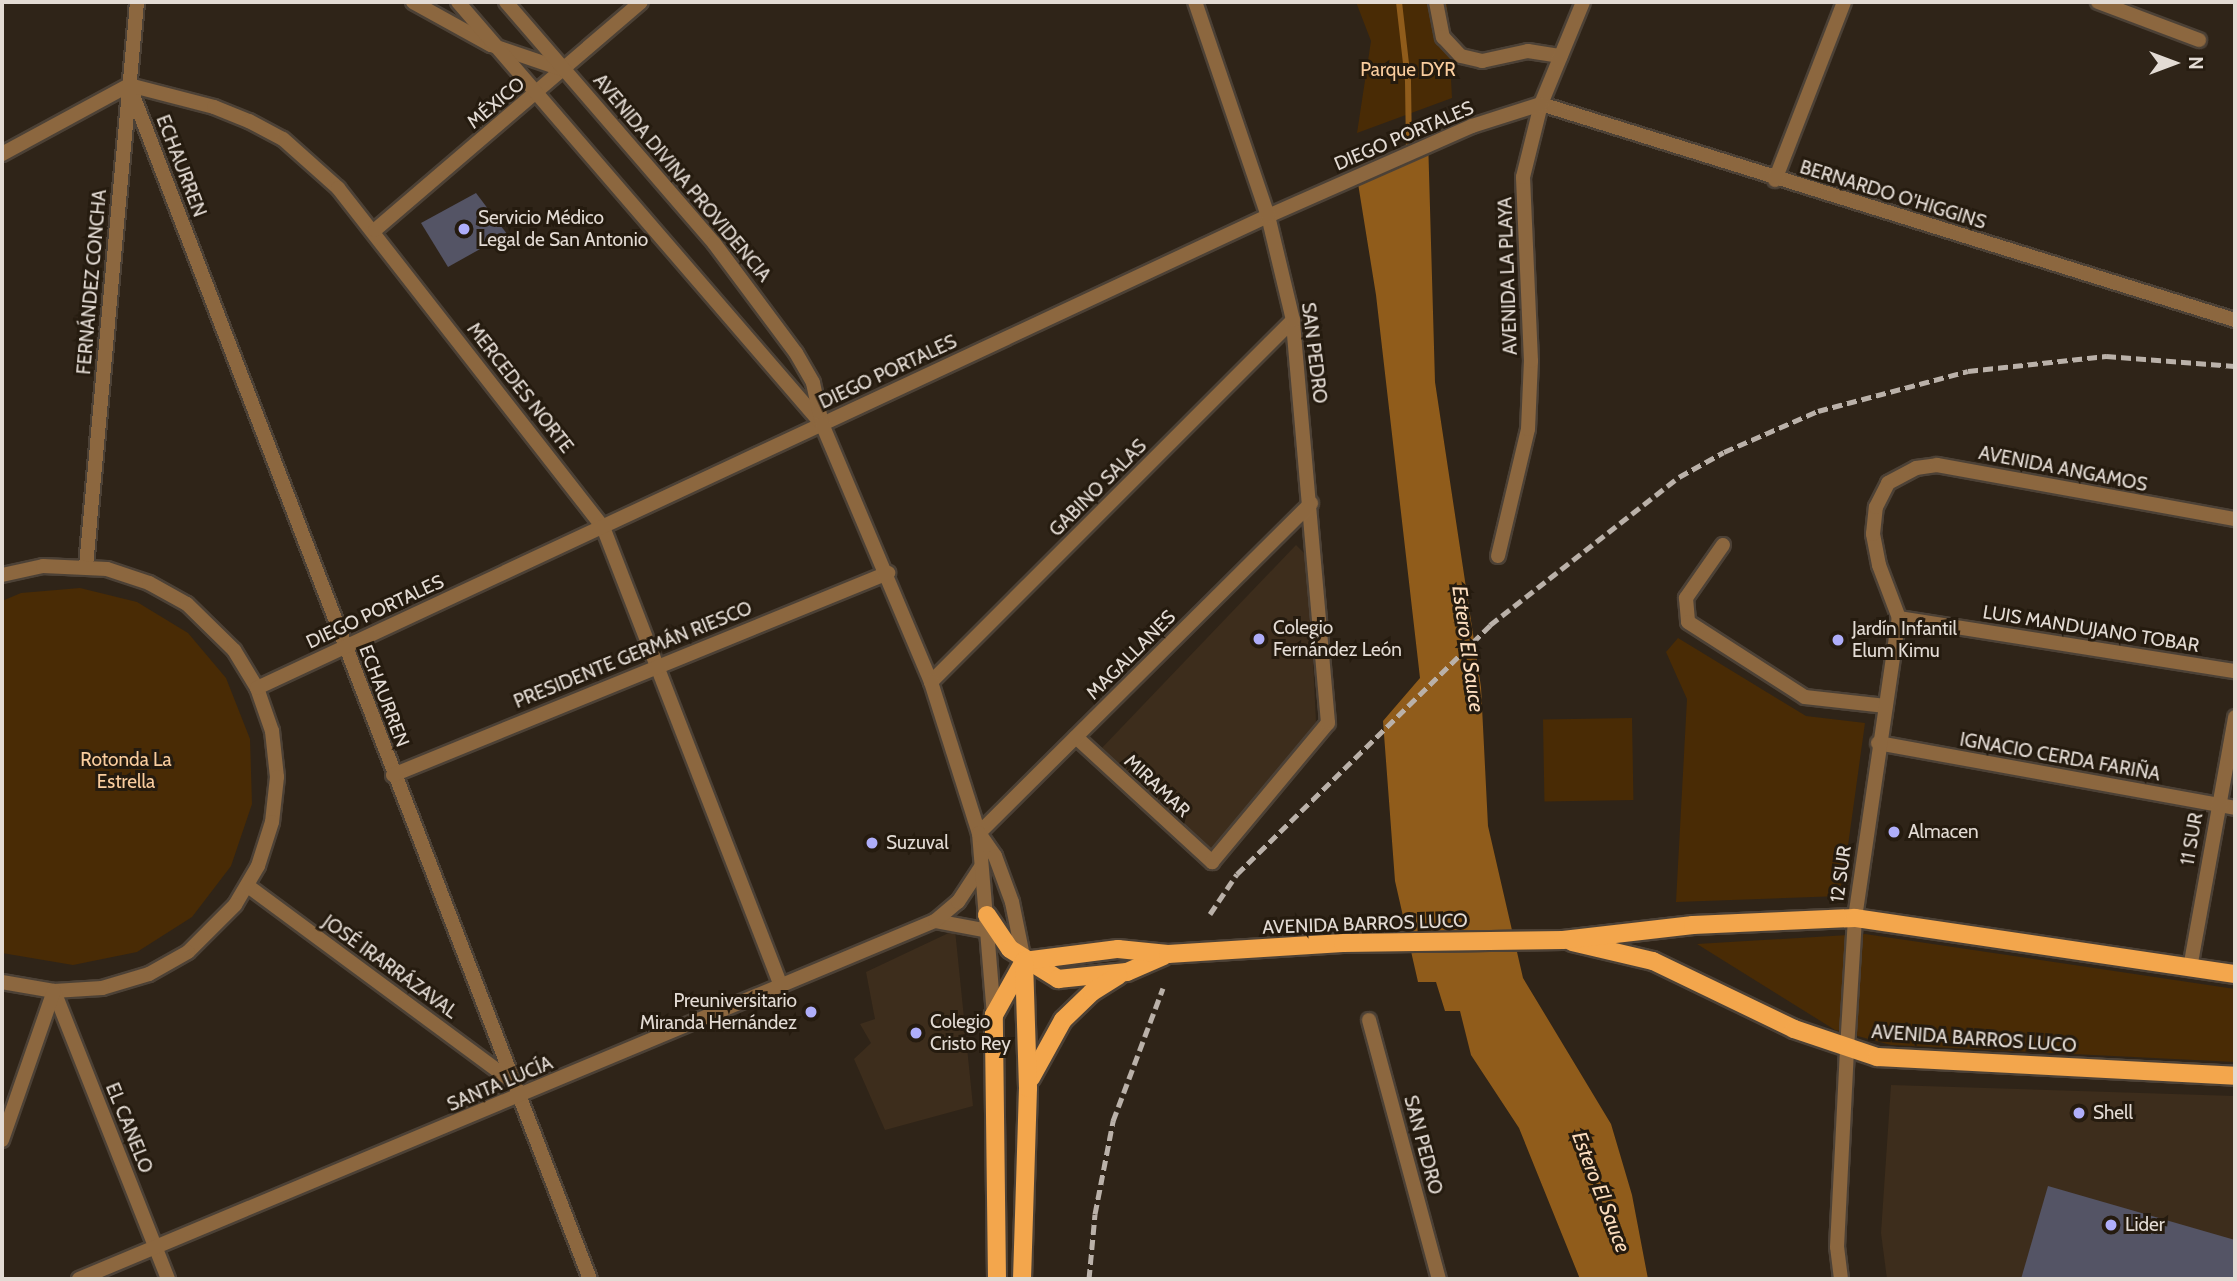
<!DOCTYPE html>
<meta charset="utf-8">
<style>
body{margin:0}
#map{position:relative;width:2237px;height:1281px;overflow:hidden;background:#2f2418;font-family:Cabin,sans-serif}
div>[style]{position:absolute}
.built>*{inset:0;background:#3d2d1c}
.green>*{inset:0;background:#492b05;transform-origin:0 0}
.water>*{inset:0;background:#905c1b}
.stream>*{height:6px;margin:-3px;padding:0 3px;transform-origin:3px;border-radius:3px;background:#905c1b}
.building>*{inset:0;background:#545465}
.roads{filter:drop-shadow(2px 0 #4c4136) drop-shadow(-2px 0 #4c4136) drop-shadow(0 2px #4c4136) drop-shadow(0 -2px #4c4136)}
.minor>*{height:14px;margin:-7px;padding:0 7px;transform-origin:7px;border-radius:7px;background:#8c673f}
.tertiary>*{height:14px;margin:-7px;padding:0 7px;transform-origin:7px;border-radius:7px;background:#8c673f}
.primary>*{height:18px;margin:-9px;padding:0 9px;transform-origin:9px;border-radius:9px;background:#f3a64c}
.rail>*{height:5px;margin-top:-2.5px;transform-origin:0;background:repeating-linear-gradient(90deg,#bab1a9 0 10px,transparent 0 15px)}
.dots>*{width:19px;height:19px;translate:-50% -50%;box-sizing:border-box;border:4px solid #251b0f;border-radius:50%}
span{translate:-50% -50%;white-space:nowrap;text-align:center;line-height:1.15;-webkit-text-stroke:6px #251b0f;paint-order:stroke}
.park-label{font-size:19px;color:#facd9e}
.street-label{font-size:19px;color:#e3dbd4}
.poi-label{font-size:19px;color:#e3dbd4}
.left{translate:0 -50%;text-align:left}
.right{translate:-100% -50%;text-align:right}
.water-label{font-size:21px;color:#fcddbe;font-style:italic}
.frame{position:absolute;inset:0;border:4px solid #e3dbd4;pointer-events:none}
.north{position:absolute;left:2139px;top:28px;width:70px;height:70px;-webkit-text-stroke:5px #251b0f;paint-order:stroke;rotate:90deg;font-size:19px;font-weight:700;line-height:28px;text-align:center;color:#e3dbd4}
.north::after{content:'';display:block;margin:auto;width:24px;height:32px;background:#e3dbd4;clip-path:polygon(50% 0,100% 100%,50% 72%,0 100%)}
</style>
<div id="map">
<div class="built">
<i style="clip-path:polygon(1296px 545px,1308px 557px,1316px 722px,1212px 862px,1100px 750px)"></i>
<i style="clip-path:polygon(955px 930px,973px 1106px,885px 1130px,854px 1059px,871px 1043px,860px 1024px,875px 1019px,866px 972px)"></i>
<i style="clip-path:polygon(1891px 1085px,2235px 1096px,2235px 1279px,1887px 1279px,1881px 1233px)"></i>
</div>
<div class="green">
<i style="clip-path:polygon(1356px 2px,1447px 2px,1452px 98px,1357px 133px,1371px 41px)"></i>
<i style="clip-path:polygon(80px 588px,137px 602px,188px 633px,226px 678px,250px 739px,252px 804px,231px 866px,192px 917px,137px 952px,73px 965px,2px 953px,2px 601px,21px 593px)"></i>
<i style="clip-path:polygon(1678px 638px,1806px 716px,1865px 723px,1841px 896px,1676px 902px,1687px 699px,1666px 652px)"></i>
<i style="left:1632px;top:718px;width:82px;height:89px;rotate:89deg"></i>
<i style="clip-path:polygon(1865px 934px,2235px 989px,2235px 1062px,1891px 1045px,1835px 1030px,1697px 944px)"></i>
</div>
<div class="water">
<i style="clip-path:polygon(1428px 138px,1435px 382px,1481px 687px,1488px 826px,1523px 978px,1611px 1124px,1632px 1195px,1648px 1279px,1580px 1279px,1519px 1128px,1471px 1055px,1460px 1011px,1445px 1011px,1436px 982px,1418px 982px,1395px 881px,1383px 721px,1420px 678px,1376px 295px,1356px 171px)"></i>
</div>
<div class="stream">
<i style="left:1399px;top:2px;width:80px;rotate:83.5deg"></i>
<i style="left:1408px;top:81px;width:73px;rotate:89.2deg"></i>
</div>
<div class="building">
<i style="clip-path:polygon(476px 193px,507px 234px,448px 267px,421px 223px)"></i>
<i style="clip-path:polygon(2048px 1186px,2235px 1240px,2235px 1279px,2021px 1279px)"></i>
</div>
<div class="roads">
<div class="minor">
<i style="left:1436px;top:2px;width:36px;rotate:79deg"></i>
<i style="left:1443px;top:37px;width:26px;rotate:47deg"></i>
<i style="left:1461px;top:56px;width:22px;rotate:13deg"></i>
<i style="left:1482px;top:61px;width:47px;rotate:-12.3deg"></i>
<i style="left:1528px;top:51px;width:33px;rotate:9deg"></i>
<i style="left:2098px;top:2px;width:108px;rotate:20.6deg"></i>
<i style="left:129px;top:85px;width:1280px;rotate:68.89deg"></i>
<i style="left:1541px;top:104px;width:727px;rotate:17.29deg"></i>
<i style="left:2px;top:154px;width:145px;rotate:-28.5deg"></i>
<i style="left:129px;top:85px;width:88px;rotate:14.5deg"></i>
<i style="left:214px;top:107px;width:38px;rotate:22deg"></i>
<i style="left:249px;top:121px;width:38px;rotate:28deg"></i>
<i style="left:283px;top:139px;width:74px;rotate:41.7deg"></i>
<i style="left:338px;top:188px;width:430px;rotate:52deg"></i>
<i style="left:603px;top:527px;width:492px;rotate:68.8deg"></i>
<i style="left:1775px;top:180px;width:191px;rotate:-68.8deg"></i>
<i style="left:375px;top:230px;width:350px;rotate:-40.6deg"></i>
<i style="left:1723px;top:545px;width:65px;rotate:124.9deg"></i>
<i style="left:1686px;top:598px;width:24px;rotate:85deg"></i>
<i style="left:1688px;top:622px;width:139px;rotate:32.7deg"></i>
<i style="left:1805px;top:697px;width:81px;rotate:6.4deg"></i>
<i style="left:1498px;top:556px;width:130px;rotate:-76.7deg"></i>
<i style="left:1528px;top:429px;width:68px;rotate:-87.5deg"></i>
<i style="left:1531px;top:361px;width:184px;rotate:-92.5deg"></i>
<i style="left:1523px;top:177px;width:75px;rotate:-76.1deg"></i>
<i style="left:1541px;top:104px;width:110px;rotate:-67.6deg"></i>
<i style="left:86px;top:566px;width:566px;rotate:-84.83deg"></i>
<i style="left:2px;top:575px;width:42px;rotate:-12.4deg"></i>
<i style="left:43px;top:566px;width:64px;rotate:2.7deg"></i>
<i style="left:107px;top:569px;width:44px;rotate:18.4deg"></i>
<i style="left:149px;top:583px;width:43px;rotate:28.9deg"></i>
<i style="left:187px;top:604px;width:66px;rotate:44.4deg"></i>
<i style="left:234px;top:650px;width:44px;rotate:58.8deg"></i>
<i style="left:257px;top:688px;width:46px;rotate:70.8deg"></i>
<i style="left:272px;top:731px;width:46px;rotate:83.8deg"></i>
<i style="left:277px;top:777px;width:45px;rotate:96.3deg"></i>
<i style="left:272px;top:822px;width:46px;rotate:107.7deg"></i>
<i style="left:258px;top:866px;width:45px;rotate:120.5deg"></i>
<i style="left:235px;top:905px;width:66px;rotate:135deg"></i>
<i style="left:188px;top:952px;width:45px;rotate:150.6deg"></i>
<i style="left:149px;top:974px;width:49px;rotate:163.4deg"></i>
<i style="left:102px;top:988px;width:48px;rotate:176.4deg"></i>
<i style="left:54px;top:991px;width:53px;rotate:-170.2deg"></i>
<i style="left:1899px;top:618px;width:340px;rotate:9deg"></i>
<i style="left:931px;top:682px;width:512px;rotate:-45deg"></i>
<i style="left:257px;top:688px;width:1116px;rotate:-25.03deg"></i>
<i style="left:1268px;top:216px;width:223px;rotate:-23.8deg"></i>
<i style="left:1472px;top:126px;width:72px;rotate:-17.7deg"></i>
<i style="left:1076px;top:737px;width:185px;rotate:42.6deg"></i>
<i style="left:1212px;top:862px;width:181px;rotate:-50.2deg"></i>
<i style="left:1328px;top:723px;width:405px;rotate:-95deg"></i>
<i style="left:1293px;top:320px;width:107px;rotate:-103.5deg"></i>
<i style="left:1268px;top:216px;width:226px;rotate:-108.8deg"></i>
<i style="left:1878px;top:743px;width:363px;rotate:10.3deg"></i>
<i style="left:393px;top:775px;width:535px;rotate:-22.2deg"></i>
<i style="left:979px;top:833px;width:468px;rotate:-44.8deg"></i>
<i style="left:248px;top:886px;width:325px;rotate:36.5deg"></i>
<i style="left:935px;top:921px;width:55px;rotate:10.5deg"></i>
<i style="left:2190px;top:968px;width:255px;rotate:-79.8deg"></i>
<i style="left:54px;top:991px;width:310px;rotate:68.4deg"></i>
<i style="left:1369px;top:1020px;width:268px;rotate:74.9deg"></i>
<i style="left:2px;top:1140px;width:158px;rotate:-70.8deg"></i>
<i style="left:79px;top:1279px;width:928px;rotate:-22.7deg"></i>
<i style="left:935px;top:921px;width:30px;rotate:-40deg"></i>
<i style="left:958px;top:902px;width:42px;rotate:-56.7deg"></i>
<i style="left:1841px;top:1279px;width:32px;rotate:-97deg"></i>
<i style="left:1837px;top:1247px;width:198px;rotate:-87.1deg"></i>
</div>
<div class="tertiary">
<i style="left:413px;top:2px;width:89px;rotate:28.9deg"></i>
<i style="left:491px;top:45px;width:77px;rotate:18.9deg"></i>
<i style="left:458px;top:2px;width:554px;rotate:49.24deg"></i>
<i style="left:506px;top:2px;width:318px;rotate:49.2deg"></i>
<i style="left:714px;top:243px;width:137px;rotate:53.3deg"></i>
<i style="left:796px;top:353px;width:34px;rotate:60deg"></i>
<i style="left:813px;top:383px;width:42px;rotate:77.6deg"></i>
<i style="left:822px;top:424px;width:280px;rotate:67.1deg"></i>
<i style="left:931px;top:682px;width:158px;rotate:72.4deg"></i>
<i style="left:979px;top:833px;width:183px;rotate:85.3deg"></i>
<i style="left:979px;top:833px;width:28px;rotate:55deg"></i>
<i style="left:995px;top:856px;width:49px;rotate:69.7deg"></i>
<i style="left:1012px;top:902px;width:60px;rotate:78.5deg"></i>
<i style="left:1847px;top:1049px;width:131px;rotate:-86.5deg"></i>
<i style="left:1855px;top:918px;width:303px;rotate:-81.7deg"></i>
<i style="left:1899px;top:618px;width:57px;rotate:-110.7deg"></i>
<i style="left:1879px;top:565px;width:32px;rotate:-101deg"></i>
<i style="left:1873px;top:534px;width:27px;rotate:-84deg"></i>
<i style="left:1876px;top:507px;width:27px;rotate:-63deg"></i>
<i style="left:1888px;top:483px;width:32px;rotate:-28deg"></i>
<i style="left:1916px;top:468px;width:21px;rotate:-8deg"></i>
<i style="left:1937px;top:465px;width:303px;rotate:10.3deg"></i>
</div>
<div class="primary">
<i style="left:987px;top:915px;width:41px;rotate:55.9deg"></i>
<i style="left:1010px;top:949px;width:57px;rotate:32deg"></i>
<i style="left:1058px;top:979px;width:69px;rotate:-5.8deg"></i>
<i style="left:1127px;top:972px;width:40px;rotate:-23.4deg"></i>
<i style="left:1572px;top:942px;width:83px;rotate:13.2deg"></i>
<i style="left:1653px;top:961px;width:157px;rotate:25.7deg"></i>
<i style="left:1794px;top:1029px;width:88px;rotate:18.6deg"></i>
<i style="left:1877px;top:1057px;width:359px;rotate:3deg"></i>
<i style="left:1024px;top:961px;width:95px;rotate:-7.3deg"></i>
<i style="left:1118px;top:949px;width:50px;rotate:5.7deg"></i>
<i style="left:1168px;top:954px;width:175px;rotate:-3.6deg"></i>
<i style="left:1343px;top:943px;width:220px;rotate:-0.8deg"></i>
<i style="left:1563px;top:940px;width:131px;rotate:-6.6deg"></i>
<i style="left:1693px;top:925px;width:162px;rotate:-2.5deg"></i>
<i style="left:1855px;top:918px;width:384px;rotate:8.4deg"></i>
<i style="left:1031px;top:1078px;width:66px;rotate:-61.1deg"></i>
<i style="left:1063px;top:1020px;width:40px;rotate:-44deg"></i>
<i style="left:1092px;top:992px;width:31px;rotate:-32deg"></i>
<i style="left:997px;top:1279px;width:264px;rotate:-90.7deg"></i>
<i style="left:994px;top:1015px;width:62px;rotate:-60.9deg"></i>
<i style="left:1022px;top:1279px;width:191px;rotate:-88.2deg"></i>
<i style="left:1028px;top:1088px;width:127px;rotate:-91.8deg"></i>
</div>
</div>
<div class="rail">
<i style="left:1210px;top:914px;width:48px;rotate:-56deg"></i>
<i style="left:1237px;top:874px;width:355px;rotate:-44.5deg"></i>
<i style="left:1490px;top:625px;width:240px;rotate:-38.1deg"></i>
<i style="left:1679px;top:477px;width:51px;rotate:-29.1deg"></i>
<i style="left:1724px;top:452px;width:103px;rotate:-23.6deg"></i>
<i style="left:1818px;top:411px;width:155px;rotate:-14.9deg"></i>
<i style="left:1968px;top:371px;width:139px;rotate:-6.2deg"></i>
<i style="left:2106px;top:356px;width:129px;rotate:4.4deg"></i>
<i style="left:1089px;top:1279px;width:65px;rotate:-84.7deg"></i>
<i style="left:1095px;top:1214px;width:95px;rotate:-79deg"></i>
<i style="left:1113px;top:1121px;width:142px;rotate:-69.4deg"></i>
</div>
<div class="dots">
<i style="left:464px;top:229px;background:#afaefa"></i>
<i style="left:1259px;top:639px;background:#afaefa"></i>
<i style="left:1838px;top:640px;background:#afaefa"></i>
<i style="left:1894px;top:832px;background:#afaefa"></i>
<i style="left:872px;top:843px;background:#afaefa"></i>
<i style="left:811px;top:1012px;background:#afaefa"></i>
<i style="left:916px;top:1033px;background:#afaefa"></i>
<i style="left:2079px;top:1113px;background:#afaefa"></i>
<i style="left:2111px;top:1225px;background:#afaefa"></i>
</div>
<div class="park-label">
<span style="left:1408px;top:70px">Parque DYR</span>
<span style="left:126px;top:771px">Rotonda La<br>Estrella</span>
</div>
<div class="street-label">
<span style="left:496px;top:103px;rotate:-40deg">MÉXICO</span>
<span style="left:1404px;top:136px;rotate:-23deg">DIEGO PORTALES</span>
<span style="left:181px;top:166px;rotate:69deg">ECHAURREN</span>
<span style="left:682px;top:178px;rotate:50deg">AVENIDA DIVINA PROVIDENCIA</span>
<span style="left:1893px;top:195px;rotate:17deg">BERNARDO O'HIGGINS</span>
<span style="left:1508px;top:276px;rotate:-92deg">AVENIDA LA PLAYA</span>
<span style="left:92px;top:282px;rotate:-85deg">FERNÁNDEZ CONCHA</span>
<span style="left:1314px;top:353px;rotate:83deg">SAN PEDRO</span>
<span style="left:888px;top:372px;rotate:-25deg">DIEGO PORTALES</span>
<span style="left:520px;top:388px;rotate:52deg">MERCEDES NORTE</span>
<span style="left:2063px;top:469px;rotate:11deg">AVENIDA ANGAMOS</span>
<span style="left:1098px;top:488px;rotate:-45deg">GABINO SALAS</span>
<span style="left:375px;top:612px;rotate:-25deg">DIEGO PORTALES</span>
<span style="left:2091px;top:629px;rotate:9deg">LUIS MANDUJANO TOBAR</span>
<span style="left:633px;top:655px;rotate:-22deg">PRESIDENTE GERMÁN RIESCO</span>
<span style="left:1131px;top:655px;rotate:-45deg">MAGALLANES</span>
<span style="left:384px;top:696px;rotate:69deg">ECHAURREN</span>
<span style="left:2060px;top:757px;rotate:10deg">IGNACIO CERDA FARIÑA</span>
<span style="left:1157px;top:786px;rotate:43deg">MIRAMAR</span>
<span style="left:2192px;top:839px;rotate:-80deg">11 SUR</span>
<span style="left:1841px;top:874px;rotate:-82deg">12 SUR</span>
<span style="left:1365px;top:924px;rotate:-2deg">AVENIDA BARROS LUCO</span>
<span style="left:390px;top:967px;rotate:36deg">JOSÉ IRARRÁZAVAL</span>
<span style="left:1974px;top:1039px;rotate:4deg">AVENIDA BARROS LUCO</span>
<span style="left:500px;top:1084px;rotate:-23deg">SANTA LUCÍA</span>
<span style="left:129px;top:1128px;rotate:68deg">EL CANELO</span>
<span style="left:1423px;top:1145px;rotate:75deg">SAN PEDRO</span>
</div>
<div class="poi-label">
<span class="left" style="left:478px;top:229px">Servicio Médico<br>Legal de San Antonio</span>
<span class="left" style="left:1273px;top:639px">Colegio<br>Fernández León</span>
<span class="left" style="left:1852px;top:640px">Jardín Infantil<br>Elum Kimu</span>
<span class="left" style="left:1908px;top:832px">Almacen</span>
<span class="left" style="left:886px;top:843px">Suzuval</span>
<span class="right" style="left:797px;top:1012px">Preuniversitario<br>Miranda Hernández</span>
<span class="left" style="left:930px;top:1033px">Colegio<br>Cristo Rey</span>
<span class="left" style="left:2093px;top:1113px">Shell</span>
<span class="left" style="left:2125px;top:1225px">Lider</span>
</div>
<div class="water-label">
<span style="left:1468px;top:649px;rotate:82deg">Estero El Sauce</span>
<span style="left:1601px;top:1192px;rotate:69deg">Estero El Sauce</span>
</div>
<div class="frame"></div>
<div class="north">N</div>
</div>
